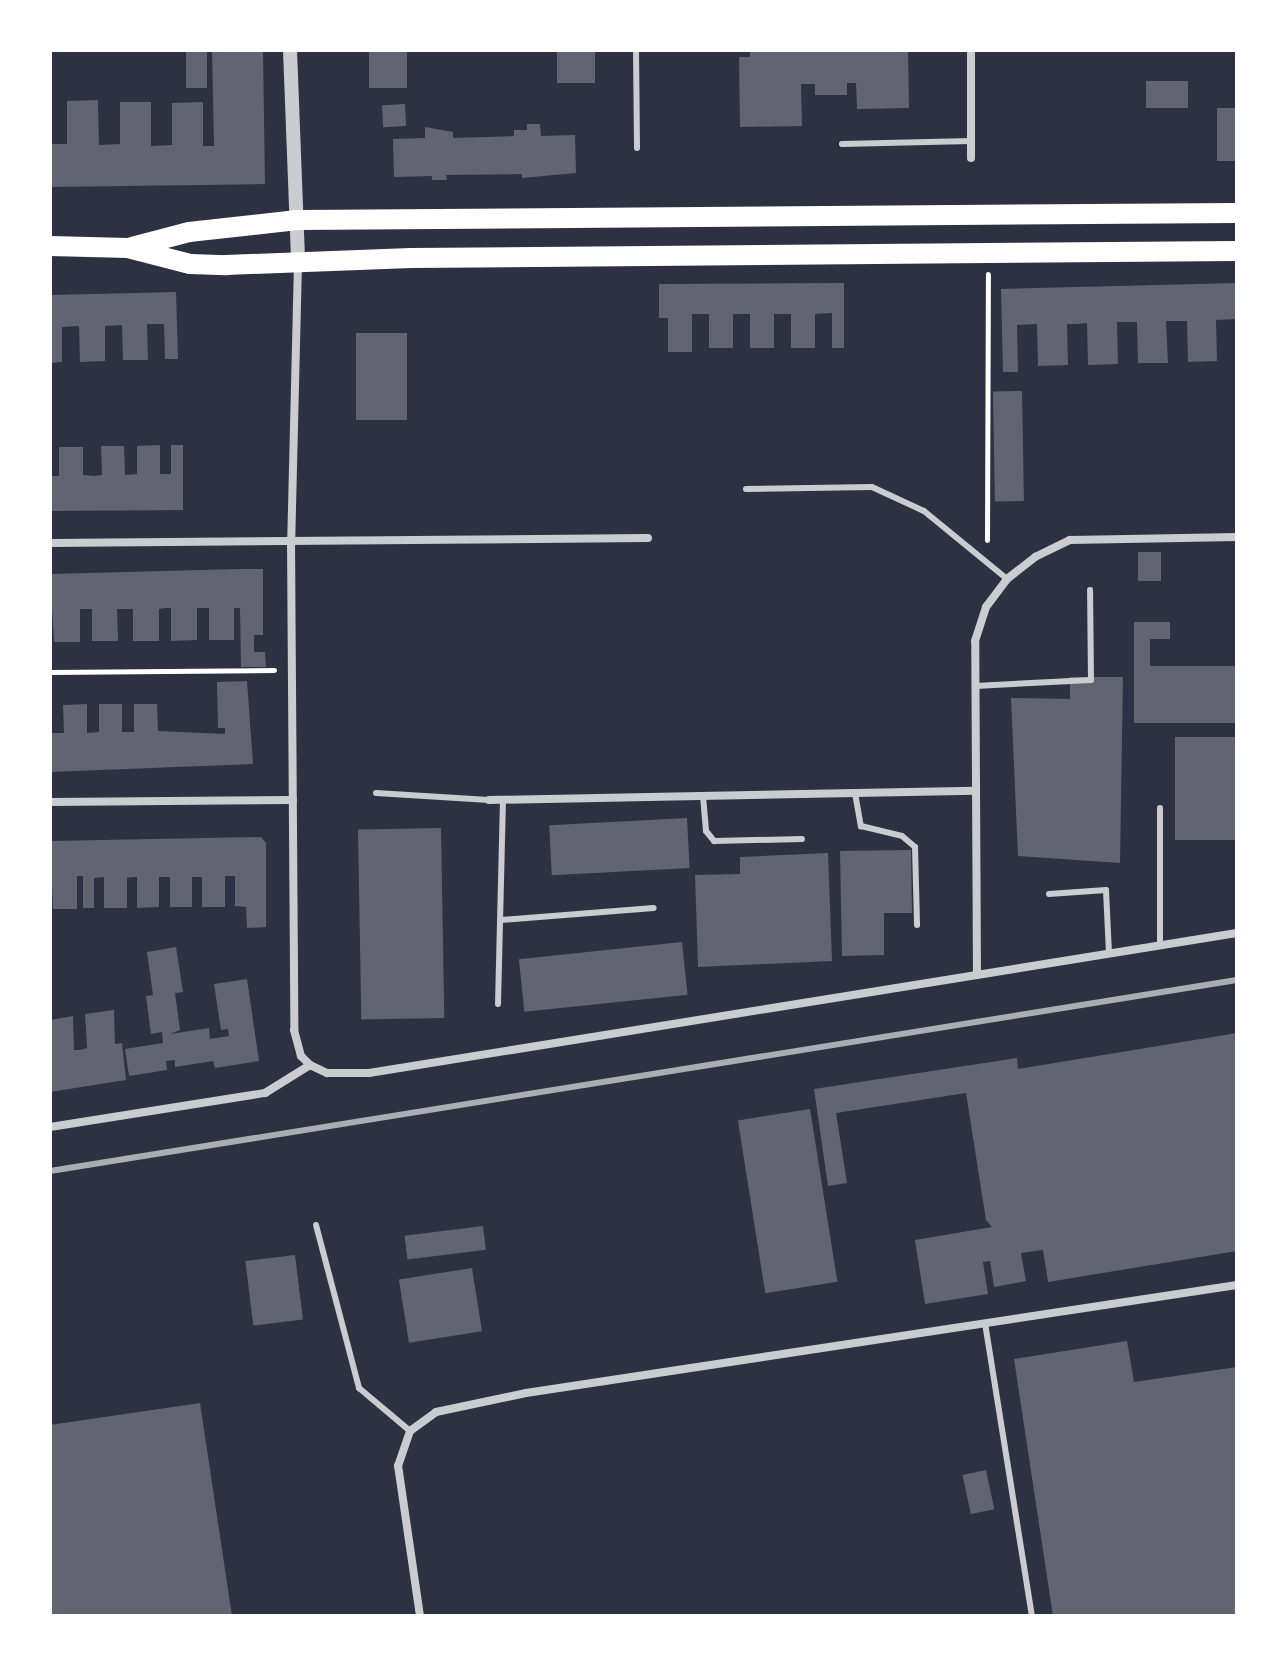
<!DOCTYPE html>
<style>
body{margin:0}
#map{position:relative;width:1287px;height:1666px;overflow:hidden;background:#2d3142;font-family:"PT Sans",sans-serif}
div>[style]{position:absolute}
.building>*{inset:0;background:#626471;transform-origin:0 0}
.path>*{height:5px;margin:-2.5px;padding:0 2.5px;transform-origin:2.5px;border-radius:2.5px;background:#fff}
.service>*{height:6px;margin:-3px;padding:0 3px;transform-origin:3px;border-radius:3px;background:#caccd0}
.minor>*{height:8px;margin:-4px;padding:0 4px;transform-origin:4px;border-radius:4px;background:#caccd0}
.tertiary>*{height:14px;margin:-7px;padding:0 7px;transform-origin:7px;border-radius:7px;background:#caccd0}
.primary>*{height:20px;margin:-10px;padding:0 10px;transform-origin:10px;border-radius:10px;background:#fff}
.rail>*{height:6px;margin:-3px;padding:0 3px;transform-origin:3px;border-radius:3px;background:#abadb3}
span{translate:-50% -50%;white-space:nowrap;text-align:center;line-height:1.15;-webkit-text-stroke:6px #fff;paint-order:stroke}
.frame{position:absolute;inset:0;border:52px solid #fff;pointer-events:none}
</style>
<div id="map">
<div class="building">
<i style="left:186px;top:50px;width:21px;height:38px"></i>
<i style="clip-path:polygon(212px 50px,263px 50px,265px 184px,50px 187px,50px 144px,67px 144px,67px 101px,98px 100px,99px 145px,120px 144px,120px 102px,151px 102px,151px 146px,172px 145px,172px 103px,203px 102px,203px 146px,214px 146px)"></i>
<i style="left:369px;top:50px;width:38px;height:38px"></i>
<i style="left:557px;top:50px;width:38px;height:33px"></i>
<i style="clip-path:polygon(750px 50px,908px 50px,909px 108px,857px 109px,856px 83px,847px 83px,847px 95px,815px 95px,815px 84px,801px 84px,802px 126px,740px 127px,739px 57px,750px 57px)"></i>
<i style="left:1188px;top:81px;width:27px;height:42px;rotate:90deg"></i>
<i style="left:405px;top:104px;width:22px;height:23px;rotate:87deg"></i>
<i style="left:1237px;top:108px;width:53px;height:20px;rotate:90deg"></i>
<i style="clip-path:polygon(527px 124px,540px 124px,541px 136px,575px 135px,576px 173px,522px 178px,522px 174px,446px 175px,447px 180px,432px 180px,432px 176px,394px 177px,393px 139px,425px 138px,425px 127px,453px 132px,453px 138px,514px 136px,514px 130px,527px 130px)"></i>
<i style="clip-path:polygon(844px 283px,844px 348px,832px 348px,832px 313px,815px 314px,815px 348px,791px 348px,791px 314px,774px 314px,774px 348px,750px 348px,750px 314px,733px 314px,733px 348px,709px 348px,709px 314px,692px 314px,692px 352px,668px 352px,668px 318px,659px 318px,659px 284px)"></i>
<i style="clip-path:polygon(1237px 283px,1237px 319px,1216px 320px,1217px 361px,1188px 362px,1187px 321px,1166px 321px,1168px 363px,1138px 363px,1137px 322px,1117px 322px,1118px 364px,1088px 365px,1087px 323px,1077px 324px,1067px 324px,1068px 365px,1038px 366px,1037px 324px,1017px 325px,1018px 372px,1003px 372px,1001px 289px)"></i>
<i style="clip-path:polygon(176px 292px,178px 359px,165px 359px,164px 324px,147px 324px,148px 360px,123px 360px,122px 325px,105px 326px,105px 361px,80px 362px,79px 326px,62px 327px,62px 362px,50px 363px,50px 295px)"></i>
<i style="left:356px;top:333px;width:51px;height:87px"></i>
<i style="left:1022px;top:391px;width:110px;height:29px;rotate:89deg"></i>
<i style="clip-path:polygon(160px 445px,160px 474px,171px 474px,171px 445px,183px 445px,183px 510px,50px 511px,50px 476px,59px 476px,59px 447px,83px 447px,83px 475px,94px 476px,102px 475px,101px 446px,124px 446px,125px 475px,137px 474px,137px 446px)"></i>
<i style="left:1138px;top:552px;width:23px;height:29px"></i>
<i style="clip-path:polygon(240px 569px,263px 569px,263px 635px,254px 635px,254px 652px,265px 652px,266px 667px,241px 667px,240px 608px,234px 608px,234px 640px,209px 640px,209px 608px,197px 608px,197px 640px,171px 641px,171px 608px,165px 608px,159px 609px,159px 641px,133px 641px,133px 609px,117px 609px,118px 641px,92px 641px,92px 609px,80px 609px,80px 642px,54px 642px,50px 574px)"></i>
<i style="clip-path:polygon(1134px 622px,1170px 622px,1170px 639px,1150px 639px,1150px 666px,1237px 666px,1237px 723px,1134px 723px)"></i>
<i style="clip-path:polygon(1070px 677px,1123px 677px,1120px 863px,1018px 856px,1011px 698px,1070px 699px)"></i>
<i style="clip-path:polygon(247px 681px,253px 764px,50px 772px,50px 733px,64px 733px,63px 705px,87px 704px,87px 733px,99px 732px,99px 704px,122px 704px,122px 732px,134px 732px,134px 704px,157px 704px,158px 731px,225px 734px,225px 728px,218px 728px,217px 682px)"></i>
<i style="left:1237px;top:737px;width:103px;height:62px;rotate:90deg"></i>
<i style="left:687px;top:818px;width:50px;height:138px;rotate:87deg"></i>
<i style="left:441px;top:828px;width:190px;height:83px;rotate:89deg"></i>
<i style="clip-path:polygon(261px 837px,266px 843px,266px 927px,247px 928px,246px 907px,235px 906px,235px 876px,225px 876px,225px 907px,202px 907px,202px 877px,192px 877px,192px 907px,170px 907px,170px 877px,159px 877px,159px 907px,137px 908px,137px 877px,132px 877px,127px 878px,127px 908px,104px 908px,104px 877px,94px 878px,94px 908px,83px 908px,83px 876px,77px 876px,77px 909px,53px 909px,50px 841px)"></i>
<i style="clip-path:polygon(911px 850px,912px 913px,884px 913px,884px 955px,842px 956px,840px 851px)"></i>
<i style="clip-path:polygon(828px 853px,832px 961px,698px 967px,695px 875px,740px 874px,740px 857px)"></i>
<i style="left:682px;top:942px;width:53px;height:164px;rotate:84deg"></i>
<i style="clip-path:polygon(176px 947px,183px 992px,175px 993px,180px 1030px,170px 1034px,209px 1028px,210px 1039px,229px 1036px,228px 1029px,221px 1030px,214px 984px,247px 979px,259px 1061px,215px 1068px,213px 1061px,175px 1067px,175px 1060px,166px 1061px,167px 1070px,129px 1076px,125px 1049px,163px 1043px,162px 1032px,151px 1034px,146px 996px,153px 995px,147px 952px)"></i>
<i style="clip-path:polygon(114px 1010px,115px 1044px,122px 1043px,126px 1080px,50px 1092px,50px 1020px,73px 1016px,74px 1050px,80px 1050px,87px 1048px,85px 1014px)"></i>
<i style="clip-path:polygon(1237px 1033px,1237px 1251px,1048px 1282px,1043px 1250px,1021px 1253px,1026px 1281px,994px 1287px,990px 1261px,983px 1262px,988px 1294px,925px 1304px,915px 1240px,992px 1227px,986px 1220px,966px 1093px,836px 1113px,847px 1183px,828px 1186px,814px 1089px,1017px 1058px,1018px 1069px)"></i>
<i style="left:810px;top:1109px;width:175px;height:73px;rotate:81deg"></i>
<i style="left:483px;top:1226px;width:24px;height:79px;rotate:83deg"></i>
<i style="left:295px;top:1255px;width:65px;height:50px;rotate:83deg"></i>
<i style="left:472px;top:1268px;width:64px;height:74px;rotate:81deg"></i>
<i style="clip-path:polygon(1127px 1341px,1134px 1382px,1237px 1367px,1237px 1616px,1053px 1616px,1014px 1359px)"></i>
<i style="clip-path:polygon(200px 1403px,232px 1616px,50px 1616px,50px 1425px)"></i>
<i style="left:986px;top:1470px;width:40px;height:24px;rotate:78deg"></i>
</div>
<div class="path">
<i style="left:987px;top:540px;width:266px;rotate:-89.8deg"></i>
<i style="left:50px;top:672px;width:224px;rotate:-0.5deg"></i>
</div>
<div class="service">
<i style="left:636px;top:50px;width:98px;rotate:89.4deg"></i>
<i style="left:842px;top:144px;width:129px;rotate:-1.3deg"></i>
<i style="left:746px;top:489px;width:126px;rotate:-0.9deg"></i>
<i style="left:872px;top:487px;width:57px;rotate:24.8deg"></i>
<i style="left:924px;top:511px;width:107px;rotate:39.3deg"></i>
<i style="left:975px;top:686px;width:116px;rotate:-3deg"></i>
<i style="left:1091px;top:680px;width:90px;rotate:-90.6deg"></i>
<i style="left:376px;top:793px;width:113px;rotate:3.5deg"></i>
<i style="left:855px;top:793px;width:34px;rotate:80deg"></i>
<i style="left:861px;top:826px;width:42px;rotate:13.7deg"></i>
<i style="left:902px;top:836px;width:17px;rotate:40deg"></i>
<i style="left:915px;top:847px;width:78px;rotate:88.5deg"></i>
<i style="left:703px;top:796px;width:35px;rotate:85deg"></i>
<i style="left:706px;top:831px;width:13px;rotate:51deg"></i>
<i style="left:714px;top:841px;width:88px;rotate:-1.3deg"></i>
<i style="left:1049px;top:894px;width:57px;rotate:-4deg"></i>
<i style="left:1106px;top:890px;width:63px;rotate:87.3deg"></i>
<i style="left:501px;top:920px;width:153px;rotate:-4.5deg"></i>
<i style="left:1160px;top:945px;width:137px;rotate:-90deg"></i>
<i style="left:498px;top:1004px;width:204px;rotate:-88.6deg"></i>
<i style="left:316px;top:1225px;width:169px;rotate:75.2deg"></i>
<i style="left:359px;top:1388px;width:67px;rotate:40.1deg"></i>
<i style="left:985px;top:1323px;width:297px;rotate:80.9deg"></i>
</div>
<div class="minor">
<i style="left:971px;top:158px;width:108px;rotate:-90deg"></i>
<i style="left:298px;top:263px;width:279px;rotate:91.4deg"></i>
<i style="left:291px;top:542px;width:488px;rotate:89.6deg"></i>
<i style="left:294px;top:1030px;width:27px;rotate:75deg"></i>
<i style="left:301px;top:1056px;width:13px;rotate:45deg"></i>
<i style="left:310px;top:1065px;width:19px;rotate:25deg"></i>
<i style="left:327px;top:1073px;width:42px"></i>
<i style="left:369px;top:1073px;width:879px;rotate:-9.16deg"></i>
<i style="left:50px;top:543px;width:598px;rotate:-0.48deg"></i>
<i style="left:489px;top:800px;width:486px;rotate:-1.1deg"></i>
<i style="left:50px;top:802px;width:243px;rotate:-0.5deg"></i>
<i style="left:977px;top:975px;width:334px;rotate:-90.3deg"></i>
<i style="left:975px;top:641px;width:36px;rotate:-72deg"></i>
<i style="left:986px;top:607px;width:35px;rotate:-53deg"></i>
<i style="left:1007px;top:579px;width:36px;rotate:-38deg"></i>
<i style="left:1035px;top:557px;width:39px;rotate:-26deg"></i>
<i style="left:1070px;top:540px;width:167px;rotate:-1deg"></i>
<i style="left:50px;top:1127px;width:218px;rotate:-9deg"></i>
<i style="left:265px;top:1093px;width:53px;rotate:-31.9deg"></i>
<i style="left:420px;top:1616px;width:152px;rotate:-98.3deg"></i>
<i style="left:398px;top:1466px;width:37px;rotate:-71deg"></i>
<i style="left:410px;top:1431px;width:32px;rotate:-36deg"></i>
<i style="left:436px;top:1412px;width:92px;rotate:-11.9deg"></i>
<i style="left:526px;top:1393px;width:719px;rotate:-8.64deg"></i>
</div>
<div class="tertiary">
<i style="left:290px;top:50px;width:212px;rotate:87.8deg"></i>
</div>
<div class="primary">
<i style="left:50px;top:246px;width:78px;rotate:1.5deg"></i>
<i style="left:128px;top:248px;width:64px;rotate:14.5deg"></i>
<i style="left:190px;top:264px;width:36px;rotate:2deg"></i>
<i style="left:226px;top:265px;width:185px;rotate:-2.2deg"></i>
<i style="left:411px;top:258px;width:826px;rotate:-0.49deg"></i>
<i style="left:132px;top:247px;width:59px;rotate:-14.7deg"></i>
<i style="left:189px;top:232px;width:109px;rotate:-6.3deg"></i>
<i style="left:297px;top:220px;width:940px;rotate:-0.43deg"></i>
</div>
<div class="rail">
<i style="left:50px;top:1171px;width:1202px;rotate:-9.14deg"></i>
</div>
<div class="frame"></div>
</div>
